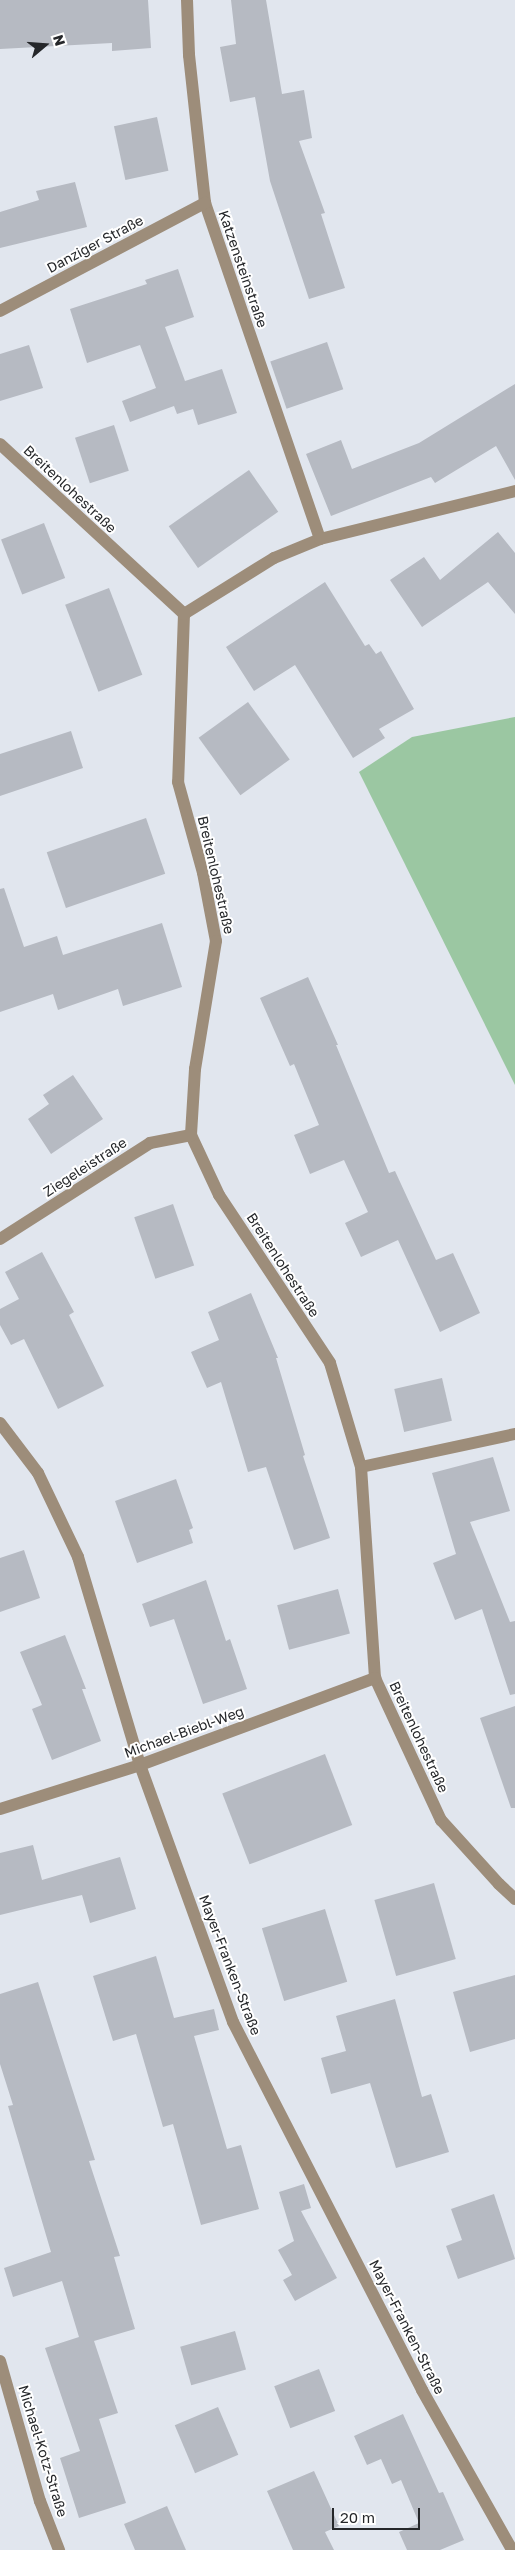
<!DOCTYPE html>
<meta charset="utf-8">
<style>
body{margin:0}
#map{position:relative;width:515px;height:2550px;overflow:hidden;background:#e1e6ee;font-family:"Golos Text",sans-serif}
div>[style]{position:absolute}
.green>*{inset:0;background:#9bc7a2}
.building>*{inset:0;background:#b6bac2;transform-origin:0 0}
.street>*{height:12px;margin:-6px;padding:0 6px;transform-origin:6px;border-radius:6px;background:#9d8d7a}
span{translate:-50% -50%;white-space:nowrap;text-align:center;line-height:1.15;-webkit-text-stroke:4px #fff;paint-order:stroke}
.street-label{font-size:14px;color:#25272a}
.north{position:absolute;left:20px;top:20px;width:50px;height:50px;-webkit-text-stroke:4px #fff;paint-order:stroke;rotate:72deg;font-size:14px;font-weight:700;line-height:20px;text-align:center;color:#25272a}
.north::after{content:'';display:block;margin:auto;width:18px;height:22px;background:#25272a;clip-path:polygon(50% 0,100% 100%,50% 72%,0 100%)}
.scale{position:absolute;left:332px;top:2508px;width:88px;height:22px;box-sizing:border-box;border:2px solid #25272a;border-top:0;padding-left:6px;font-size:15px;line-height:18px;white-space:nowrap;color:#25272a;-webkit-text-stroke:4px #fff;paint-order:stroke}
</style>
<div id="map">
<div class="green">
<i style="clip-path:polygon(515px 717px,515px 1085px,359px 772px,412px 737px)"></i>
</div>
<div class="building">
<i style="clip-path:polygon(0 0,148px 0,151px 48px,112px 51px,112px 43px,0 49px)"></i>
<i style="clip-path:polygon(231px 0,266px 0,282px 94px,304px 90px,312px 138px,299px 141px,325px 213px,321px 214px,345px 288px,309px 299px,270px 181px,255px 97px,230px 102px,220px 47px,236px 44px)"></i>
<i style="left:157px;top:117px;width:55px;height:44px;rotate:78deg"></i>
<i style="clip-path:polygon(75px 182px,87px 227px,0 248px,0 212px,39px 200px,36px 191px)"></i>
<i style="clip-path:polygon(178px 269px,194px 317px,165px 327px,185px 381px,222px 369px,237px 413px,198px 425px,193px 409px,177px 414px,174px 406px,130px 422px,122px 401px,156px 388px,140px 345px,87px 363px,70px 309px,147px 284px,145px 280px)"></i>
<i style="left:327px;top:342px;width:50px;height:60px;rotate:71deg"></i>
<i style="clip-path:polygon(29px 345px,43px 388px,0 401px,0 354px)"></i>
<i style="clip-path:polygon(515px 384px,515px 480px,496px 446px,435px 483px,431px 477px,331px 516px,306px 454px,341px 440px,352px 469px,419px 443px)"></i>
<i style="left:114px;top:425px;width:48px;height:41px;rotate:72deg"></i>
<i style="left:249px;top:470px;width:51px;height:98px;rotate:55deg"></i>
<i style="left:44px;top:523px;width:59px;height:46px;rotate:69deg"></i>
<i style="clip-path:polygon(498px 532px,515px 553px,515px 614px,488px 582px,422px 627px,390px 580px,424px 557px,440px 580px)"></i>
<i style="clip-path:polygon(325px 582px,365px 646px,369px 644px,376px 654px,381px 651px,414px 709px,379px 729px,385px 738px,353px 758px,295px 665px,254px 691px,226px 647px)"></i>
<i style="left:109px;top:588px;width:93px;height:47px;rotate:69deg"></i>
<i style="left:248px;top:702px;width:71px;height:61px;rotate:54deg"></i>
<i style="clip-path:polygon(71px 731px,83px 768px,0 796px,0 754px)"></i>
<i style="left:146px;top:818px;width:59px;height:105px;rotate:71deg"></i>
<i style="clip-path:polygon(4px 888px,24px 947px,57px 936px,63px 955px,162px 923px,182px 987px,123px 1006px,118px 989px,58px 1010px,53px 994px,0 1012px,0 889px)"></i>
<i style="clip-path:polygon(308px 977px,338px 1045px,336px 1045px,389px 1173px,395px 1171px,436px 1260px,453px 1253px,480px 1313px,440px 1332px,398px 1240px,361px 1257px,345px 1223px,368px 1212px,344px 1160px,310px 1174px,294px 1135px,319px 1125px,294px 1064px,290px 1066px,260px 998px)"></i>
<i style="clip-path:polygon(73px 1075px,103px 1119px,51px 1154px,28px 1119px,49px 1104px,43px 1095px)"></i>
<i style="left:173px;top:1204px;width:65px;height:41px;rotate:71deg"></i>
<i style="clip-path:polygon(42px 1252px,74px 1312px,69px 1315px,104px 1386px,58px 1409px,24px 1339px,11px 1345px,0 1325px,0 1309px,19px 1299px,5px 1272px)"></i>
<i style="clip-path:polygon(251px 1293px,278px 1358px,276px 1358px,305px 1455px,303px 1456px,330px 1538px,294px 1550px,266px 1467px,248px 1472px,221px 1382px,207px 1388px,191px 1352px,219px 1340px,208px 1312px)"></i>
<i style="left:442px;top:1378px;width:44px;height:49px;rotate:77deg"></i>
<i style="clip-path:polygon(493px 1457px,510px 1511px,470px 1522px,510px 1622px,515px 1621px,515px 1694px,510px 1695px,482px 1609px,455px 1620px,433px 1563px,456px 1554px,432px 1473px)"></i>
<i style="clip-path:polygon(176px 1479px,193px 1528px,189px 1530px,193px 1543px,137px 1563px,115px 1501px)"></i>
<i style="clip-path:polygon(24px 1550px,40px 1598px,0 1612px,0 1558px)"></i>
<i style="clip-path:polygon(206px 1580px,226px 1641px,230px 1639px,247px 1689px,203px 1704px,174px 1619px,150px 1627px,142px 1604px)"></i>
<i style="left:338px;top:1589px;width:46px;height:63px;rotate:75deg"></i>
<i style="clip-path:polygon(65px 1635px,86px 1689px,82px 1689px,101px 1741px,52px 1760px,32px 1709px,42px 1705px,20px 1652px)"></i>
<i style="clip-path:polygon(515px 1706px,515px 1808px,511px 1808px,480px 1718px)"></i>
<i style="left:325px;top:1754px;width:76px;height:110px;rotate:69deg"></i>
<i style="clip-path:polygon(33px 1845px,42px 1880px,120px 1857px,136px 1909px,90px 1923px,82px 1895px,0 1915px,0 1853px)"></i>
<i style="left:434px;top:1883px;width:79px;height:62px;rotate:74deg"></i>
<i style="left:325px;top:1909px;width:76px;height:66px;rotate:73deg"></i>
<i style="clip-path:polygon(156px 1956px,174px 2018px,214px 2009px,219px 2030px,194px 2036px,227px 2149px,241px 2145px,259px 2209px,201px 2225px,173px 2124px,163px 2127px,136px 2034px,113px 2041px,93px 1976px)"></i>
<i style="clip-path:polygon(515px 1975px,515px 2039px,470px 2052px,453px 1992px)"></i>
<i style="clip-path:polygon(38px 1982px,95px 2160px,89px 2161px,120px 2256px,114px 2257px,135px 2329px,94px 2341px,118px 2413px,99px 2419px,126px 2503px,79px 2518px,60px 2458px,80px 2451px,45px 2348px,79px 2337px,62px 2281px,13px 2297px,4px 2268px,51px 2252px,8px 2106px,13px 2105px,0 2064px,0 1994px)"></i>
<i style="clip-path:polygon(395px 1999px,422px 2097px,431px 2094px,449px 2152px,396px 2168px,370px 2083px,331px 2094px,321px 2058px,346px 2051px,336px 2016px)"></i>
<i style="clip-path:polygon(304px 2184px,311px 2208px,301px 2211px,337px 2278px,295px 2301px,283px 2280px,292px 2275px,278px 2250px,294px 2241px,279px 2192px)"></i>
<i style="clip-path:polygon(494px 2194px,515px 2259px,458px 2279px,446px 2246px,462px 2240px,451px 2209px)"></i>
<i style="left:235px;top:2331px;width:40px;height:57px;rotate:74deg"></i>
<i style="left:319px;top:2369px;width:45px;height:48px;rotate:69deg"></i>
<i style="left:218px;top:2407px;width:52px;height:47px;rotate:67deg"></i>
<i style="clip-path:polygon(403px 2414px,439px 2493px,443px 2492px,464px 2540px,440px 2550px,407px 2550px,399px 2532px,419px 2523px,401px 2480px,392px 2484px,381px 2459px,367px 2465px,354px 2436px)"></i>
<i style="clip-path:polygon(314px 2471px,339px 2526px,325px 2532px,334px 2550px,293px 2550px,267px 2491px)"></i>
<i style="clip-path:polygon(167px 2506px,186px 2550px,135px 2550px,124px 2524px)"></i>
</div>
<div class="street">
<i style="left:187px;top:0;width:55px;rotate:87.9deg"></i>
<i style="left:189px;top:55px;width:149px;rotate:83.8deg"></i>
<i style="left:205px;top:203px;width:355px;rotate:71.1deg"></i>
<i style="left:0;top:311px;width:232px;rotate:-27.8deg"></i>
<i style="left:0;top:444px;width:251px;rotate:42.7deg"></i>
<i style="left:184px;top:614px;width:168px;rotate:92deg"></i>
<i style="left:178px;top:782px;width:94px;rotate:74.6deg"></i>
<i style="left:203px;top:873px;width:69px;rotate:79.2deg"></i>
<i style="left:216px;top:941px;width:130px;rotate:99.3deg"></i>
<i style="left:195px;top:1069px;width:66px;rotate:93.5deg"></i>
<i style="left:191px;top:1135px;width:66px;rotate:65deg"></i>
<i style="left:219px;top:1195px;width:201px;rotate:56.5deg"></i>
<i style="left:330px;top:1363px;width:109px;rotate:73.4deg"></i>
<i style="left:361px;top:1467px;width:211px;rotate:86.2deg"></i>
<i style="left:375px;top:1678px;width:157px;rotate:65.1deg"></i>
<i style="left:441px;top:1820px;width:86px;rotate:47.8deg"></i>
<i style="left:499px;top:1884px;width:22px;rotate:43deg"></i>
<i style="left:184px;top:614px;width:106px;rotate:-31.9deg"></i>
<i style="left:274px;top:558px;width:50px;rotate:-22.4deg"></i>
<i style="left:320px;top:539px;width:201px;rotate:-13.8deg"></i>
<i style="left:0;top:1239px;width:178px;rotate:-32.6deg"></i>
<i style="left:150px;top:1143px;width:42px;rotate:-11deg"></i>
<i style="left:0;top:1423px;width:63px;rotate:52.8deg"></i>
<i style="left:38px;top:1473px;width:93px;rotate:64.5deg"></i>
<i style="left:78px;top:1557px;width:217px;rotate:73.4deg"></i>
<i style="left:140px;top:1765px;width:273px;rotate:70.1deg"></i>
<i style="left:233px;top:2022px;width:414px;rotate:62.8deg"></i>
<i style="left:422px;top:2390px;width:184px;rotate:60.6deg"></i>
<i style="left:361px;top:1467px;width:157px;rotate:-12.1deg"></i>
<i style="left:0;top:1809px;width:147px;rotate:-17.4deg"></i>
<i style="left:140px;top:1765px;width:251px;rotate:-20.3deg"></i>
<i style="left:0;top:2361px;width:146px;rotate:74.1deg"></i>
<i style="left:40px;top:2501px;width:53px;rotate:68.8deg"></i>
</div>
<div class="street-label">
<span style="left:95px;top:244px;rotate:-28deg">Danziger Straße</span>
<span style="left:243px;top:269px;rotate:71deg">Katzensteinstraße</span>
<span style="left:70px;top:489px;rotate:43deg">Breitenlohestraße</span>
<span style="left:216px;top:875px;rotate:77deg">Breitenlohestraße</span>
<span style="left:85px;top:1167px;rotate:-33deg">Ziegeleistraße</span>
<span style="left:283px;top:1265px;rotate:57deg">Breitenlohestraße</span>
<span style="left:184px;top:1732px;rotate:-20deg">Michael-Biebl-Weg</span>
<span style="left:419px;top:1737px;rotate:65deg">Breitenlohestraße</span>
<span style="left:230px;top:1965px;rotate:69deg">Mayer-Franken-Straße</span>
<span style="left:407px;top:2327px;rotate:63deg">Mayer-Franken-Straße</span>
<span style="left:43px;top:2451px;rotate:73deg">Michael-Kotz-Straße</span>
</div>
<div class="north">N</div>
<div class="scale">20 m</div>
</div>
